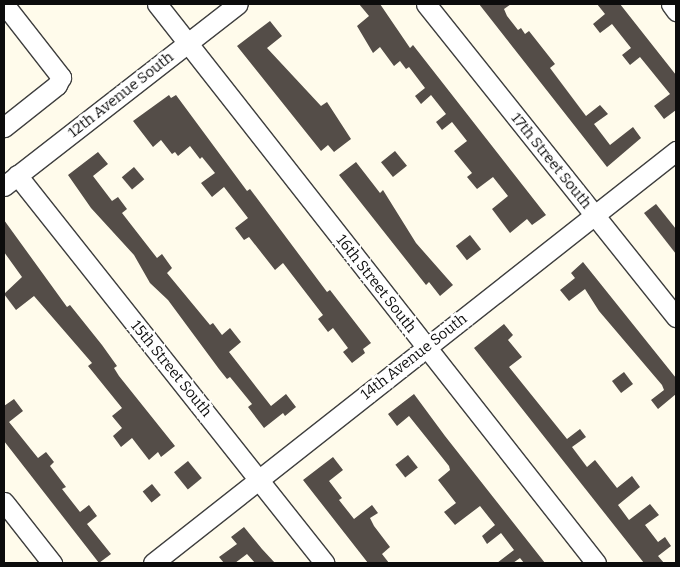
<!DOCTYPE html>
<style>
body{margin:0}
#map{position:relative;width:680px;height:567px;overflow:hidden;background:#fffbeb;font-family:Bitter,serif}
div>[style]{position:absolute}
.building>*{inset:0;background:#544d48;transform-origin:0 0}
.roads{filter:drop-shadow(1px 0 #3f3f3f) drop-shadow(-1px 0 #3f3f3f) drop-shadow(0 1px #3f3f3f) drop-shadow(0 -1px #3f3f3f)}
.minor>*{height:19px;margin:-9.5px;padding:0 9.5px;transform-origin:9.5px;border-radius:9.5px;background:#fff}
span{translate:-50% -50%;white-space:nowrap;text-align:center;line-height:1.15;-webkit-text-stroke:5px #fff;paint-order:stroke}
.street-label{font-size:15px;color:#0c0c0c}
.frame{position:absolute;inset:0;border:5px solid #0c0c0c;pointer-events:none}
</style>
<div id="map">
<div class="building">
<i style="clip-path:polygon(359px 4px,380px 4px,410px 48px,413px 45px,546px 215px,532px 225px,527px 219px,510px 233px,492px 209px,508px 196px,493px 177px,477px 189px,467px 177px,472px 173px,454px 151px,467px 141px,452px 122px,442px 130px,436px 122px,446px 114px,431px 95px,421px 104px,415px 96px,425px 88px,409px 67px,406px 69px,400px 61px,394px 66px,380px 47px,373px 53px,357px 26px,369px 16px)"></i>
<i style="clip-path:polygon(479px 4px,511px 4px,504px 9px,507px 16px,518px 30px,521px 28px,525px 34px,529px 31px,555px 64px,550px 68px,586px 116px,600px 105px,608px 114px,594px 124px,610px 145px,633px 127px,641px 138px,607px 167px)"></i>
<i style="clip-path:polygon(597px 4px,620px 4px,676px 75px,676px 110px,664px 119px,654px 106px,670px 94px,640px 57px,630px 65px,622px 55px,631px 48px,612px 24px,600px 33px,593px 24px,605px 14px)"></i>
<i style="clip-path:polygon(270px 21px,282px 36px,267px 48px,321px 106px,327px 102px,351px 139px,334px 152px,328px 145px,321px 151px,237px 46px)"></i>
<i style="clip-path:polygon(169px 95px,171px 98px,176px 95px,247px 191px,250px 189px,327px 292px,330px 290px,371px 343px,363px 349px,365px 353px,352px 363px,343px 352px,348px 348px,333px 328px,328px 332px,318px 319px,323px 315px,283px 263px,275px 270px,249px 237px,244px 240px,235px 228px,248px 218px,224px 187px,212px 197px,201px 183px,215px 173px,202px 157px,200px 159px,190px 146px,178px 156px,175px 152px,172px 154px,161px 140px,153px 147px,133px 121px)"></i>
<i style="left:395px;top:151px;width:19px;height:18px;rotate:51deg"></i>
<i style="clip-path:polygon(98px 152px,108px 164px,93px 176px,112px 201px,118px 197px,127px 209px,122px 213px,157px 258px,162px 254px,172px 268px,167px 273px,210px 325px,213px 323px,222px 335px,230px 328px,241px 342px,229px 352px,271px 406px,286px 394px,296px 407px,285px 416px,283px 413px,264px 428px,248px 407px,252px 404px,230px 377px,227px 379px,219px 369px,168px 300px,150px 283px,134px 255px,91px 208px,68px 175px)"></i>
<i style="clip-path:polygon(356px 162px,380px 193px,383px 190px,416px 243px,453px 285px,440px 296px,429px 282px,426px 285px,339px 175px)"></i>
<i style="left:134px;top:167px;width:16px;height:16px;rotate:50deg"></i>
<i style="clip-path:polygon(656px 204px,676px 229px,676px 254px,644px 213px)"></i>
<i style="clip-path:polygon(4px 220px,67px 307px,70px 305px,102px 345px,117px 366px,114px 368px,119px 376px,175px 446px,161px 457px,158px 452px,149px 460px,132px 438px,121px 447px,113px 436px,122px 428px,112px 416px,122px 408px,88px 366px,92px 363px,34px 296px,16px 310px,4px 294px,22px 277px,4px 252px)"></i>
<i style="left:470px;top:235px;width:18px;height:18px;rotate:52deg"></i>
<i style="clip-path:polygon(583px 262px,676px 378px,676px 394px,658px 409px,651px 400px,664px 390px,662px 385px,599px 311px,585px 289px,569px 301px,560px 290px,575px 278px,571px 273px)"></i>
<i style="clip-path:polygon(504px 324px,513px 335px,508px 340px,522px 357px,509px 367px,567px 439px,580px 429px,586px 437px,572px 447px,587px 467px,595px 460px,617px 488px,632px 476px,640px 487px,618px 505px,629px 520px,650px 504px,659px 515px,645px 525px,658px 542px,665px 537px,671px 546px,658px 556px,664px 563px,644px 563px,474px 348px)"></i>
<i style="left:624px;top:372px;width:15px;height:15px;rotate:53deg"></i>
<i style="clip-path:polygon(414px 394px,445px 436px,545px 563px,524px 563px,520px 558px,513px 563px,497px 563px,514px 550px,501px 533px,487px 544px,482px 536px,495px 525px,480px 506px,455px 525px,444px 512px,456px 503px,438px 480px,450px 470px,449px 466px,409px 416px,397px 426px,388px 414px)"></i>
<i style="clip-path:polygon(14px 399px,23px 411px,9px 422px,38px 458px,46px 452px,54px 462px,50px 466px,66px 487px,62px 489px,80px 512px,89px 505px,97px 516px,87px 524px,111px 554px,99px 563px,4px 441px,4px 406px)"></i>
<i style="left:408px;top:455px;width:16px;height:16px;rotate:52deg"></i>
<i style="clip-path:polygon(333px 457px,343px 470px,329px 481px,342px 498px,339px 500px,354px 519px,372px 505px,378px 513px,370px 518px,374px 526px,390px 547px,382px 554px,389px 563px,368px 563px,303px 480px)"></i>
<i style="left:188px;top:461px;width:22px;height:18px;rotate:51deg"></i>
<i style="left:152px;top:484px;width:14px;height:12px;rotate:51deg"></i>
<i style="clip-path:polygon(244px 527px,262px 549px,275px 563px,255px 563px,247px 554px,235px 563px,224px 563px,219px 557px,237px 544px,231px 537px)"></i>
</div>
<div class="roads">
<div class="minor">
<i style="left:4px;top:4px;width:93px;rotate:52deg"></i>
<i style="left:61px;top:77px;width:9px;rotate:117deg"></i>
<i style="left:57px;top:85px;width:68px;rotate:141.6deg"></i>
<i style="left:157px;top:4px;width:711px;rotate:51.86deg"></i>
<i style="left:426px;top:4px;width:401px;rotate:51.4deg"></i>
<i style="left:671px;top:4px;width:9px;rotate:54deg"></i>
<i style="left:17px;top:175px;width:495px;rotate:51.6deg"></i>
<i style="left:4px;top:186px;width:296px;rotate:-37.9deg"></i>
<i style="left:4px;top:502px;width:78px;rotate:51.8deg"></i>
<i style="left:153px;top:563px;width:666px;rotate:-38.23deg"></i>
</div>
</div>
<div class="street-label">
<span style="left:121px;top:95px;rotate:-38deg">12th Avenue South</span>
<span style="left:551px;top:161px;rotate:51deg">17th Street South</span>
<span style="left:376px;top:284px;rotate:52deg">16th Street South</span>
<span style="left:414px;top:357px;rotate:-38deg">14th Avenue South</span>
<span style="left:171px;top:369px;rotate:51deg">15th Street South</span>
</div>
<div class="frame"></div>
</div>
